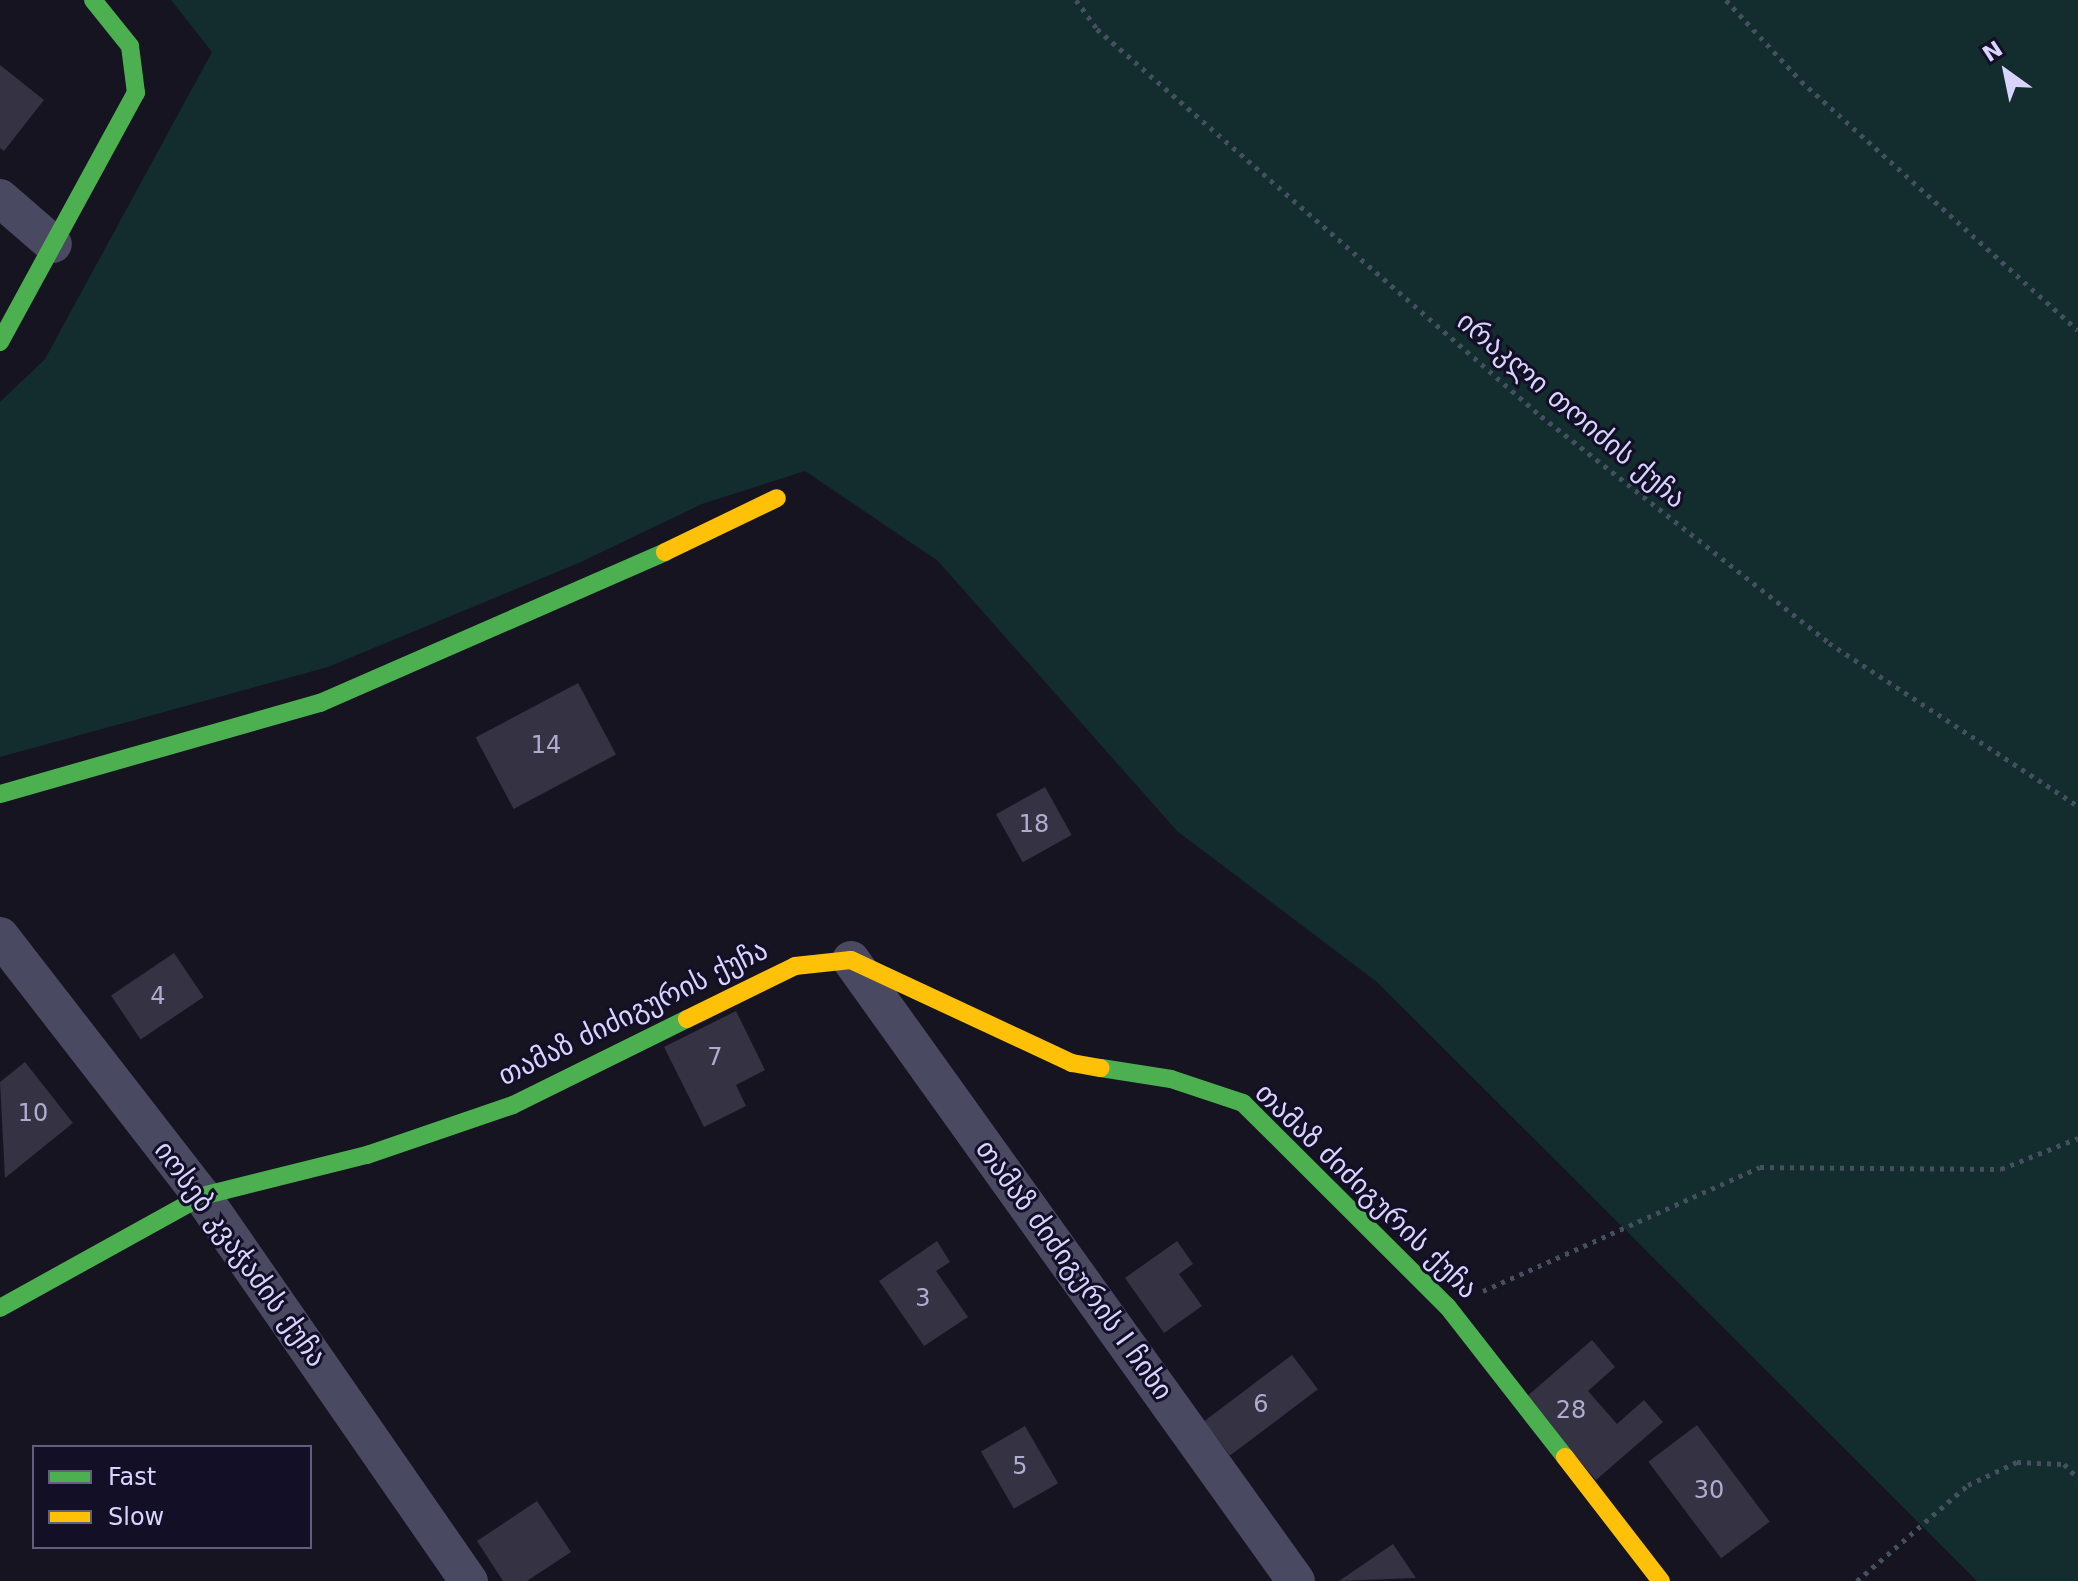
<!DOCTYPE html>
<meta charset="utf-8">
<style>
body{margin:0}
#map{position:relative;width:2078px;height:1581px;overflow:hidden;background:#161421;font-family:"DejaVu Sans","Noto Sans Georgian",sans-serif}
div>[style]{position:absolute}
.green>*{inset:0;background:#132c2d}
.building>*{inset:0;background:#343243;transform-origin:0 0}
.path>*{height:5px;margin-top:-2.5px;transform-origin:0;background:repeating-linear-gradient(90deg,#44505f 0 4px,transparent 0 10px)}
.street>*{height:38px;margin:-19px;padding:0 19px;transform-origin:19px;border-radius:19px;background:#4a4962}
.fast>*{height:18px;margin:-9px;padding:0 9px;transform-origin:9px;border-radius:9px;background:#4caf50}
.slow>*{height:18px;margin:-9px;padding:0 9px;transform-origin:9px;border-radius:9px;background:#ffc107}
span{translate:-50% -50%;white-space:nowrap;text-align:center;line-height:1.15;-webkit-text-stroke:6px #130f26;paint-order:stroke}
.number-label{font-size:24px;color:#b0acd0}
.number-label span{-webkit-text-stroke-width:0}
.street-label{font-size:28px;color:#d9d4ff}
.legend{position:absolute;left:32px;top:1445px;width:280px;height:104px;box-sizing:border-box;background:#130f26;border:2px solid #625e7d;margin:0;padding:10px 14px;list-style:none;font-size:24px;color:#d9d4ff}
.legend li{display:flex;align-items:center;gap:16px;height:40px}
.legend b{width:40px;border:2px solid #625e7d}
.north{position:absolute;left:1966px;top:32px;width:80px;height:80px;-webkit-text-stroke:6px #130f26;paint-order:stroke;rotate:327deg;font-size:22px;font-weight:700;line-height:32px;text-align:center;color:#d9d4ff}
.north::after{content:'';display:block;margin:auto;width:28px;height:36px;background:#d9d4ff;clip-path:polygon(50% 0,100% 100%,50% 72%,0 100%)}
</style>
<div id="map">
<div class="green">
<i style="clip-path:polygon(171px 0,2078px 0,2078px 1581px,1977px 1581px,1377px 982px,1177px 831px,938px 561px,805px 471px,702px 504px,581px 562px,328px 667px,0 757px,0 402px,45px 359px,212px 52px)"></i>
</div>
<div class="building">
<i style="clip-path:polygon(0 65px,44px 100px,4px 151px,0 148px)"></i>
<i style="left:578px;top:683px;width:81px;height:116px;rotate:62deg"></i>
<i style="left:1045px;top:787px;width:55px;height:56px;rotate:61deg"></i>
<i style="left:174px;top:953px;width:53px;height:76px;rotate:56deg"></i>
<i style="clip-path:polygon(736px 1011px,765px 1070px,736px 1085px,746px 1106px,704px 1127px,664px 1047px)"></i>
<i style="clip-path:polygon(25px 1062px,73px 1123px,5px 1178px,0 1082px)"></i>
<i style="clip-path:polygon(937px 1241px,950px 1262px,936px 1271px,968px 1317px,924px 1346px,879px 1281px)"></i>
<i style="clip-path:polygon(1177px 1241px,1193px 1264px,1179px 1274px,1202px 1306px,1164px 1333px,1125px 1278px)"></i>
<i style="clip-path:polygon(1592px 1340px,1615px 1367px,1588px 1391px,1617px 1424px,1644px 1400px,1663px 1422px,1596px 1480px,1525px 1398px)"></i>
<i style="left:1292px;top:1355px;width:43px;height:110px;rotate:53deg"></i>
<i style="left:1697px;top:1425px;width:121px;height:61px;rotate:53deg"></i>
<i style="left:1025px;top:1426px;width:66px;height:51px;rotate:60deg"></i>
<i style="clip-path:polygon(537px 1501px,571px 1552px,527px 1581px,503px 1581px,477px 1541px)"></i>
<i style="clip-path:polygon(1393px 1544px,1416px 1578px,1339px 1581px)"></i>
</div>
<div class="path">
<i style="left:1076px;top:0;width:36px;rotate:54deg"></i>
<i style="left:1097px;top:29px;width:589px;rotate:41.08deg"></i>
<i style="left:1541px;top:416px;width:367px;rotate:38.2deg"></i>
<i style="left:1829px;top:643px;width:298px;rotate:33.2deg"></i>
<i style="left:1726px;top:0;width:110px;rotate:47.2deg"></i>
<i style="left:1801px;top:81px;width:372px;rotate:42deg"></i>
<i style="left:1483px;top:1291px;width:303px;rotate:-24.1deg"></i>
<i style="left:1760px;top:1167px;width:241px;rotate:0.5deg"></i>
<i style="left:2001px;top:1169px;width:83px;rotate:-21.9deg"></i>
<i style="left:1857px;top:1581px;width:147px;rotate:-40.9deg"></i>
<i style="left:1968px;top:1485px;width:54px;rotate:-25.1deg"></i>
<i style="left:2017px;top:1462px;width:47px;rotate:2.4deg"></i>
<i style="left:2064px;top:1464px;width:20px;rotate:45deg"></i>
</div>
<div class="street">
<i style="left:0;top:198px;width:70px;rotate:41deg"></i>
<i style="left:0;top:936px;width:329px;rotate:52.2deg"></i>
<i style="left:202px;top:1196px;width:469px;rotate:55.3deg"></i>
<i style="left:851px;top:960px;width:764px;rotate:54.38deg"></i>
</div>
<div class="fast">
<i style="left:0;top:342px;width:284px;rotate:-61.4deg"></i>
<i style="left:136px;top:93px;width:47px;rotate:-97.3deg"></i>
<i style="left:130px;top:46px;width:59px;rotate:-128.8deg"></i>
<i style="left:0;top:794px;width:333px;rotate:-15.9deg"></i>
<i style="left:320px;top:703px;width:377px;rotate:-23.6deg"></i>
<i style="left:1101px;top:1068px;width:71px;rotate:8.9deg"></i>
<i style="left:1171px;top:1079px;width:76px;rotate:18.4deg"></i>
<i style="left:1243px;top:1103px;width:288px;rotate:44.9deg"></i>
<i style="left:1447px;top:1306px;width:192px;rotate:52deg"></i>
<i style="left:0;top:1308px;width:231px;rotate:-29deg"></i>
<i style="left:202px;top:1196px;width:170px;rotate:-14deg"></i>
<i style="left:367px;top:1155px;width:154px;rotate:-18.9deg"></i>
<i style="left:513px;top:1105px;width:194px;rotate:-26.3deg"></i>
</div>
<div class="slow">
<i style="left:665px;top:552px;width:124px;rotate:-25.7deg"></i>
<i style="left:687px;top:1019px;width:120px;rotate:-26.1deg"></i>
<i style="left:795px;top:966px;width:56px;rotate:-6.1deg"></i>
<i style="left:851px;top:960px;width:244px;rotate:25deg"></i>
<i style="left:1072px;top:1063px;width:29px;rotate:10deg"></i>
<i style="left:1565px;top:1457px;width:157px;rotate:52.3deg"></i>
</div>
<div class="number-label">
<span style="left:546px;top:746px">14</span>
<span style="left:1034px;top:825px">18</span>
<span style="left:158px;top:997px">4</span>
<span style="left:715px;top:1058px">7</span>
<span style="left:33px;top:1114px">10</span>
<span style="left:923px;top:1299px">3</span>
<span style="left:1261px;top:1405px">6</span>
<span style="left:1571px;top:1411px">28</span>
<span style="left:1020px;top:1467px">5</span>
<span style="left:1709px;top:1491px">30</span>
</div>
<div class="street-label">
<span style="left:1571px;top:410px;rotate:40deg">ირაკლი თოიძის ქუჩა</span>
<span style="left:633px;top:1013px;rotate:-26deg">თამაზ ძიძიგურის ქუჩა</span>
<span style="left:1366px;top:1191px;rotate:44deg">თამაზ ძიძიგურის ქუჩა</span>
<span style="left:240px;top:1254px;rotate:54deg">იოსებ კვაჭაძის ქუჩა</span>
<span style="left:1074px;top:1270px;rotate:54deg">თამაზ ძიძიგურის I ჩიხი</span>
</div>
<ul class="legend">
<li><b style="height:10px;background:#4caf50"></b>Fast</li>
<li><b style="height:10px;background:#ffc107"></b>Slow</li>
</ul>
<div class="north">N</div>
</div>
